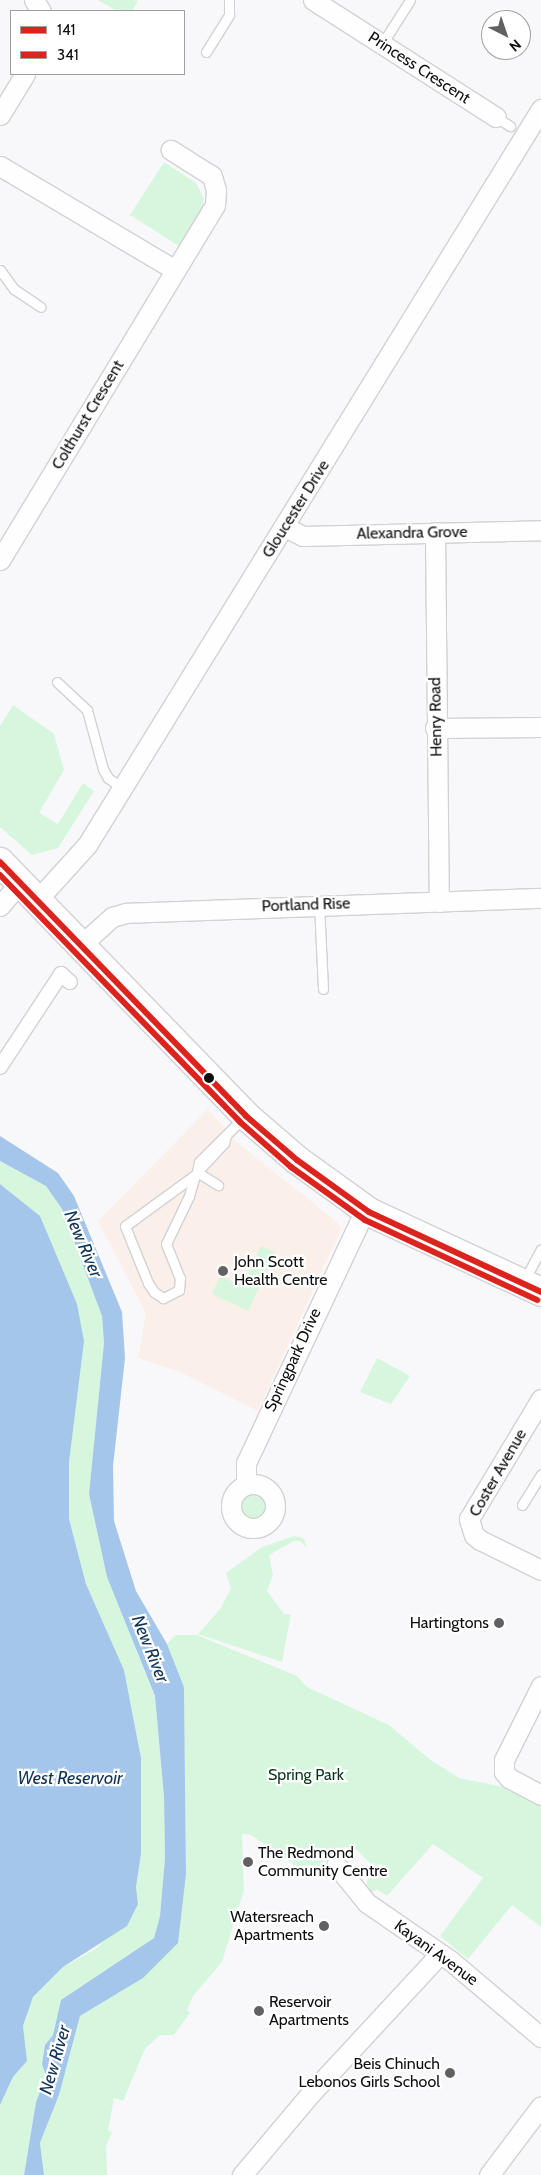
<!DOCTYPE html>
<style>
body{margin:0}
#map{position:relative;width:541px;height:2175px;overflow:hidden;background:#f8f8fa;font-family:Cabin,sans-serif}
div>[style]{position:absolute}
.medical>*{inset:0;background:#fbefe9}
.green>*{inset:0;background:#d6f7de}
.round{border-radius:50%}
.water>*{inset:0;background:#a5c6eb}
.roads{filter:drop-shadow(1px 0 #d2d2d4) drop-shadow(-1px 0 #d2d2d4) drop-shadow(0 1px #d2d2d4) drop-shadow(0 -1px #d2d2d4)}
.service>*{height:9px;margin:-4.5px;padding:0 4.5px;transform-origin:4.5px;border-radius:4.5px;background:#fefefe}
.pedestrian>*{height:14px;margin:-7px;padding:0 7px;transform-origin:7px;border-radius:7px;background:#fefefe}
.minor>*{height:19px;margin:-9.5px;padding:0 9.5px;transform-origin:9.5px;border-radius:9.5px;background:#fefefe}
.minor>.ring{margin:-9.5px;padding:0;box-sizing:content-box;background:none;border:19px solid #fefefe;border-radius:50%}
.primary>*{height:28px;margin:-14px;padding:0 14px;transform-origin:14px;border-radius:14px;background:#fefefe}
.bus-1>*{height:6px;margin:-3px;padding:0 3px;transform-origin:3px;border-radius:3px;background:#dc241f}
.bus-2>*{height:6px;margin:-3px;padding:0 3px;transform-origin:3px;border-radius:3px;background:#dc241f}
.dots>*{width:14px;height:14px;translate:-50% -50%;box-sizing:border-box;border:2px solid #fff;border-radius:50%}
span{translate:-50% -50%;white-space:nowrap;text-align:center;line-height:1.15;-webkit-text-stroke:4.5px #fff;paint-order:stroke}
.street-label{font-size:16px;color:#0f0f10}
.poi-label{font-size:16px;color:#0f0f10}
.left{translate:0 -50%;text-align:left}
.right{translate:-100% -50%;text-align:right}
.park-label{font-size:16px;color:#053619}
.water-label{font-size:18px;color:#113456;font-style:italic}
.legend{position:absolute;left:10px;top:10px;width:175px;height:65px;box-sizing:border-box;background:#fff;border:1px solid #9f9f9f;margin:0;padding:6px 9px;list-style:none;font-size:15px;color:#0f0f10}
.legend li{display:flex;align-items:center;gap:10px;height:25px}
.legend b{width:25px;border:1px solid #9f9f9f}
.north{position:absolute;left:481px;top:10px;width:50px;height:50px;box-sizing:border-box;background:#fff;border:1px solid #9f9f9f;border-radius:50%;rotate:139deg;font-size:14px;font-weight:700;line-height:20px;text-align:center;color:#0f0f10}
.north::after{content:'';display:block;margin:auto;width:18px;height:22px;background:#616162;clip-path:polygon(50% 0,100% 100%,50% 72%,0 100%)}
</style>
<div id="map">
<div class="medical">
<i style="clip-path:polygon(208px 1109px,240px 1145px,337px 1222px,341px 1229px,258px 1411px,180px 1372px,138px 1358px,146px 1313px,98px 1221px)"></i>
</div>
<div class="green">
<i style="clip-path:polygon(98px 0,136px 0,138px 1px,132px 11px,117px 11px)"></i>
<i style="clip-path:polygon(164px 162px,196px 183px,204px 199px,202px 209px,179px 246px,130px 215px)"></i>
<i style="clip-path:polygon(13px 705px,54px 734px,64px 770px,39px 813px,58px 824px,83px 783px,94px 791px,58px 848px,32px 855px,0 827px,0 726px)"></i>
<i style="clip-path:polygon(0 1161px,46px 1186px,62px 1209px,102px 1316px,104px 1343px,89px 1494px,107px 1577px,155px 1697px,164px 1797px,165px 1858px,160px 1916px,154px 1938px,61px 2000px,53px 2035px,45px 2045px,42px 2064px,46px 2076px,36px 2102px,24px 2175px,0 2175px,0 2105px,13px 2077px,27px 2061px,23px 2026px,33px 1997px,63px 1967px,97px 1948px,138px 1904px,136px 1887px,141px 1854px,141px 1758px,124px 1670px,86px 1584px,69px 1519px,69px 1462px,40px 1216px,0 1184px)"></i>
<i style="clip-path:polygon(261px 1246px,276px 1253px,248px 1311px,212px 1294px,220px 1276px,237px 1284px,242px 1273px,247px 1275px)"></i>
<i style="clip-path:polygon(377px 1358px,410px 1376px,391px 1404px,360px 1392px)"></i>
<i class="round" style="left:239px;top:1494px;width:26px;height:26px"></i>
<i style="clip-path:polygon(294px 1536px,304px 1538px,307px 1548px,300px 1541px,294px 1541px,269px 1555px,273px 1575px,267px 1591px,284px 1614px,291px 1614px,282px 1662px,198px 1634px,221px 1608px,231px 1588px,226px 1573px,262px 1547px)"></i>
<i style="clip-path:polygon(175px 1635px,197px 1635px,297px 1676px,307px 1687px,389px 1725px,428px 1758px,459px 1778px,503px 1787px,541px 1806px,541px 1927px,512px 1905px,468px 1959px,440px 1936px,483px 1878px,433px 1844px,387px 1896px,377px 1889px,371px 1893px,366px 1885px,372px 1865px,357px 1850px,346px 1847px,333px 1852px,310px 1876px,251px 1835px,242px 1834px,244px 1890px,222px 1962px,193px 1996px,187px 2010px,190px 2013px,174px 2035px,160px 2035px,145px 2049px,123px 2101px,114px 2098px,108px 2130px,112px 2132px,106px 2147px,107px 2175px,44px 2175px,40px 2143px,59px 2095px,80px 2016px,143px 1978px,186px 1874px,184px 1687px,167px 1644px)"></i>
</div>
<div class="water">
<i style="clip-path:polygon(0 1136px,58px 1173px,74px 1196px,122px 1312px,125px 1358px,113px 1466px,114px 1521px,136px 1591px,167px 1644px,184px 1687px,186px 1874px,178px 1943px,143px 1978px,80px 2016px,59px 2095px,40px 2143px,44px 2175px,24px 2175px,36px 2102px,46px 2076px,42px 2064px,45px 2045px,53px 2035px,61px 2000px,154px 1938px,160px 1916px,165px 1858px,164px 1797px,155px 1696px,107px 1577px,89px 1494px,104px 1343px,102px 1316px,62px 1209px,46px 1186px,0 1161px)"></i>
<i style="clip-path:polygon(0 1184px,40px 1216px,77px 1304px,84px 1341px,69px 1462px,69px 1519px,86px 1584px,124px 1670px,141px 1758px,141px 1854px,136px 1887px,138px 1904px,127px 1926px,63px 1967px,33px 1997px,23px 2026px,27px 2061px,13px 2077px,0 2105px)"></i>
</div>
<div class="roads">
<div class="service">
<i style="left:382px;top:44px;width:52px;rotate:-57.5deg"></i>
<i style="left:206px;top:52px;width:44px;rotate:-58.1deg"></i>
<i style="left:229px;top:15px;width:15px;rotate:-90deg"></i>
<i style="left:496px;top:117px;width:17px;rotate:33deg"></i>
<i style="left:0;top:270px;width:24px;rotate:54deg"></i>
<i style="left:14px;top:289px;width:32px;rotate:34deg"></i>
<i style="left:57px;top:682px;width:41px;rotate:43deg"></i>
<i style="left:87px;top:710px;width:61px;rotate:74.8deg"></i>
<i style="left:103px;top:769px;width:10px;rotate:61deg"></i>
<i style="left:108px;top:778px;width:16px;rotate:35deg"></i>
<i style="left:319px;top:904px;width:85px;rotate:87.3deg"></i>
<i style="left:197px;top:1172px;width:10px;rotate:-79deg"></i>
<i style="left:199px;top:1162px;width:62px;rotate:-45deg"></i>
<i style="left:197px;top:1172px;width:40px;rotate:-47deg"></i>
<i style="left:224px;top:1143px;width:7px;rotate:-74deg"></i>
<i style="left:197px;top:1172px;width:25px;rotate:32deg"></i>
<i style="left:195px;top:1175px;width:22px;rotate:106deg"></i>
<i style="left:189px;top:1196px;width:53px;rotate:115.6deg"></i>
<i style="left:166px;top:1244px;width:37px;rotate:68deg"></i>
<i style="left:180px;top:1278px;width:12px;rotate:95deg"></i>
<i style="left:179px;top:1290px;width:18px;rotate:153deg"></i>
<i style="left:163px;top:1298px;width:11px;rotate:-146deg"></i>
<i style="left:154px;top:1292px;width:11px;rotate:-124deg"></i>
<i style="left:148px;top:1283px;width:61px;rotate:-112deg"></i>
<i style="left:125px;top:1226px;width:87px;rotate:-36.1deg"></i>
<i style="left:524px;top:1281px;width:36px;rotate:-62deg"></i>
<i style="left:522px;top:1505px;width:36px;rotate:-58deg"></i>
</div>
<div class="pedestrian">
<i style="left:0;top:1067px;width:111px;rotate:-56.7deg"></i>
<i style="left:61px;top:974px;width:12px;rotate:42deg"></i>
</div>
<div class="minor">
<i style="left:34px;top:0;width:13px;rotate:58deg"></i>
<i style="left:313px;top:0;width:217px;rotate:32.6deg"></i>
<i style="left:0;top:115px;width:48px;rotate:-58.6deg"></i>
<i style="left:0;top:166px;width:204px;rotate:30.7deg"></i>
<i style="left:285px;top:527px;width:20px;rotate:27deg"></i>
<i style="left:303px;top:536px;width:238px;rotate:-1.4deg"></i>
<i style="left:435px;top:532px;width:370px;rotate:89.4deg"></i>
<i style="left:0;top:560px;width:415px;rotate:-58.8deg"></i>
<i style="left:215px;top:205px;width:15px;rotate:-86deg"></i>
<i style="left:216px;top:190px;width:15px;rotate:-106deg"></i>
<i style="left:212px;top:176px;width:49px;rotate:-147.6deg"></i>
<i style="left:435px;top:728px;width:106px;rotate:-0.5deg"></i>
<i style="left:38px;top:899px;width:73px;rotate:-47.8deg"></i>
<i style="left:87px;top:845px;width:865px;rotate:-58.33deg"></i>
<i style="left:0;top:906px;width:33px;rotate:-50deg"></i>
<i style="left:82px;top:944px;width:40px;rotate:-42deg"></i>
<i style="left:112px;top:917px;width:15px;rotate:-16deg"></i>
<i style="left:126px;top:913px;width:415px;rotate:-2.1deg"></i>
<i style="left:541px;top:1399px;width:140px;rotate:121deg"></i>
<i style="left:469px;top:1519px;width:17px;rotate:73deg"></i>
<i style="left:474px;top:1535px;width:8px;rotate:40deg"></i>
<i style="left:480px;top:1540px;width:68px;rotate:26.2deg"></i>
<i style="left:246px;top:1484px;width:21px;rotate:-90deg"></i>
<i style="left:246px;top:1463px;width:280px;rotate:-64.8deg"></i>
<i class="ring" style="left:231px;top:1484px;width:25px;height:25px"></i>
<i style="left:541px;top:1686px;width:83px;rotate:116.6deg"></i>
<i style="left:504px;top:1760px;width:12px;rotate:90deg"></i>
<i style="left:504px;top:1772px;width:8px;rotate:50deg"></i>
<i style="left:509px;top:1778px;width:36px;rotate:28deg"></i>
<i style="left:336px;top:1865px;width:49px;rotate:50.8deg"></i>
<i style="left:367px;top:1903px;width:102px;rotate:34.6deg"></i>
<i style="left:451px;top:1961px;width:118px;rotate:40.2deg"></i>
<i style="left:242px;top:2175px;width:109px;rotate:-49.9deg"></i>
<i style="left:312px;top:2092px;width:188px;rotate:-47.2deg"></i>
<i style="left:489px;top:2175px;width:86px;rotate:-53deg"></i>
</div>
<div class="primary">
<i style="left:0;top:862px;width:354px;rotate:45.9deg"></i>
<i style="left:246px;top:1116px;width:67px;rotate:40.8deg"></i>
<i style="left:297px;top:1160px;width:89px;rotate:35.8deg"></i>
<i style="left:369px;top:1212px;width:190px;rotate:24.9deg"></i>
</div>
</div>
<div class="bus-1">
<i style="left:0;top:862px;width:354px;rotate:45.9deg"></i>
<i style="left:246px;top:1116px;width:67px;rotate:40.8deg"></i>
<i style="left:297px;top:1160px;width:89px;rotate:35.8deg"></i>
<i style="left:369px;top:1212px;width:190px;rotate:24.9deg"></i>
</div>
<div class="bus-2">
<i style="left:0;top:875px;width:344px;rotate:45.8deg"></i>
<i style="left:240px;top:1122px;width:68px;rotate:41.4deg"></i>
<i style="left:291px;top:1167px;width:91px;rotate:35.6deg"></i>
<i style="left:365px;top:1220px;width:190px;rotate:24.9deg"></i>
</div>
<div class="dots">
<i style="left:209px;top:1078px;background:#0f0f10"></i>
<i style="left:223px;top:1271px;background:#616162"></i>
<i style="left:499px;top:1623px;background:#616162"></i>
<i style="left:248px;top:1862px;background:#616162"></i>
<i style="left:324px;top:1926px;background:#616162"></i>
<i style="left:259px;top:2011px;background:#616162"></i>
<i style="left:450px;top:2073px;background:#616162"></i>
</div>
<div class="street-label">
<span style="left:419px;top:68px;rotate:33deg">Princess Crescent</span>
<span style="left:88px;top:415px;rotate:-59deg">Colthurst Crescent</span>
<span style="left:296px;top:509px;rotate:-58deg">Gloucester Drive</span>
<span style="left:412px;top:533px;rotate:-1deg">Alexandra Grove</span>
<span style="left:436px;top:717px;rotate:-91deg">Henry Road</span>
<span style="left:306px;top:905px;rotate:-2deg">Portland Rise</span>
<span style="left:293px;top:1360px;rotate:-65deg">Springpark Drive</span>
<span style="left:498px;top:1473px;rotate:-60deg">Coster Avenue</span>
<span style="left:436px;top:1953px;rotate:36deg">Kayani Avenue</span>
</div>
<div class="poi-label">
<span class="left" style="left:234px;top:1271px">John Scott<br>Health Centre</span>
<span class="right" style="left:489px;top:1623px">Hartingtons</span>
<span class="left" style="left:258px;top:1862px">The Redmond<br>Community Centre</span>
<span class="right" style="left:314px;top:1926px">Watersreach<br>Apartments</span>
<span class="left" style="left:269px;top:2011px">Reservoir<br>Apartments</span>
<span class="right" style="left:440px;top:2073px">Beis Chinuch<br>Lebonos Girls School</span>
</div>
<div class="park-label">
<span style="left:306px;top:1775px">Spring Park</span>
</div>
<div class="water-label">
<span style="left:83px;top:1244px;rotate:67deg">New River</span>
<span style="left:150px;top:1649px;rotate:68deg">New River</span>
<span style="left:70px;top:1778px">West Reservoir</span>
<span style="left:55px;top:2060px;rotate:-74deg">New River</span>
</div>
<ul class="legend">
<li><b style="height:6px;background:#dc241f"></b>141</li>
<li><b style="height:6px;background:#dc241f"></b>341</li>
</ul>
<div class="north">N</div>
</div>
